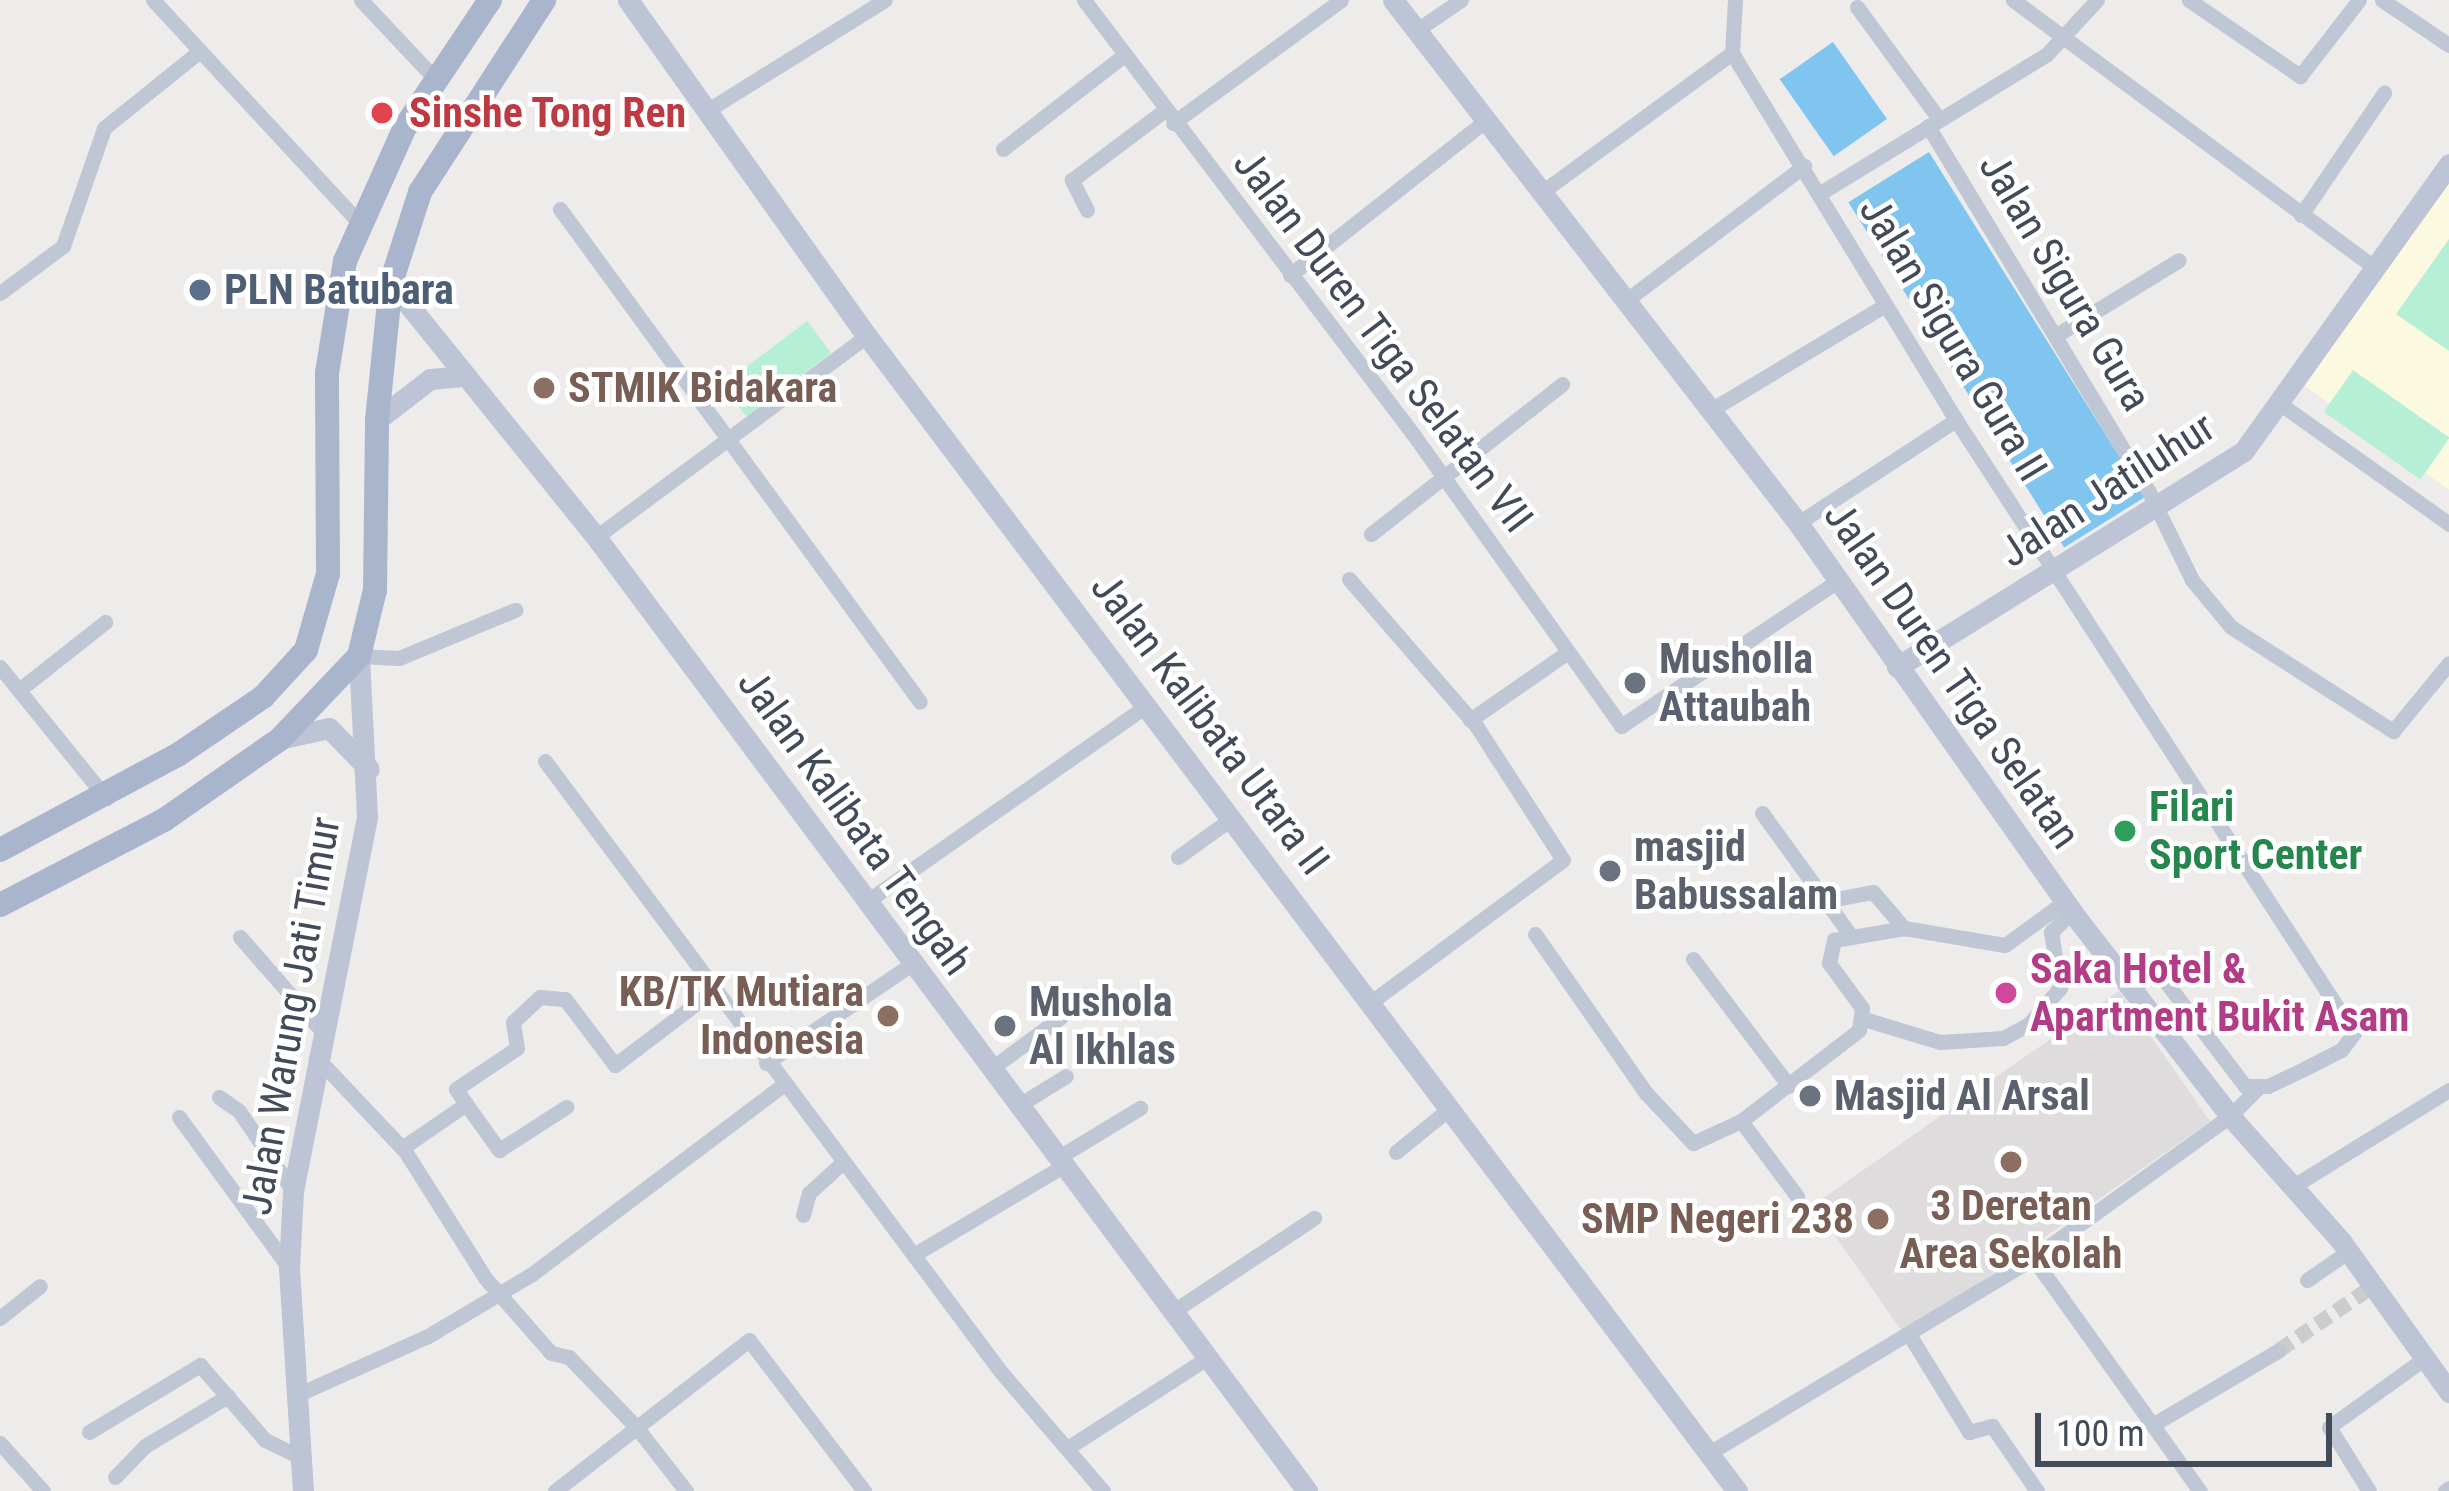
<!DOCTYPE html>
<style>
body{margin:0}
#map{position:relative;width:2449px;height:1491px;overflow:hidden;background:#eeebeb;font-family:"Roboto Condensed",sans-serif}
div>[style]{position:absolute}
.commercial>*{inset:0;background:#fcf9e1}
.education>*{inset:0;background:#dfdcdd;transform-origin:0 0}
.green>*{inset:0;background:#b5f0d6;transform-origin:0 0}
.water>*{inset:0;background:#7fc5f0;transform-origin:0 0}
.street-tunnel>*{height:15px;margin-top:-7.5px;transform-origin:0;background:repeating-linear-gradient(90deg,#cccbce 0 15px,transparent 0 23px)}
.street>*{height:15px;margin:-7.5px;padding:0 7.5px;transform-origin:7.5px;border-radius:7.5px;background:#c0c7d4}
.secondary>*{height:21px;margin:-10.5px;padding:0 10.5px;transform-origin:10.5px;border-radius:10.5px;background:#bcc4d6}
.primary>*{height:24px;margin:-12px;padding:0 12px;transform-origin:12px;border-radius:12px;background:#a9b5cd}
.dots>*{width:33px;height:33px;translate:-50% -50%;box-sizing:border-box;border:6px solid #fff;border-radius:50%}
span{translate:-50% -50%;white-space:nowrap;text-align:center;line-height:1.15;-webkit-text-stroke:9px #fff;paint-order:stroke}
.health-label{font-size:42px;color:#be3a42;font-weight:700}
.left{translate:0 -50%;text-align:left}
.street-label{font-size:42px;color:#434b59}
.service-label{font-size:42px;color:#4e5e75;font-weight:700}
.education-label{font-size:42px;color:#785e54;font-weight:700}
.right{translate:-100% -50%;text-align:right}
.worship-label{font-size:42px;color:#5b616d;font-weight:700}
.leisure-label{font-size:42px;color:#27864d;font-weight:700}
.hotel-label{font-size:42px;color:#b23c85;font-weight:700}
.scale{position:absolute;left:2035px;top:1413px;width:297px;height:54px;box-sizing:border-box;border:6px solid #434b59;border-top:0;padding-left:15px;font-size:36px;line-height:42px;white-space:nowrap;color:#434b59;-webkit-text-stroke:9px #fff;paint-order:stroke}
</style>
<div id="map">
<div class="commercial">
<i style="clip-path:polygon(2449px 179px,2449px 490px,2305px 386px)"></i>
</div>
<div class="education">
<i style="left:2119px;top:991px;width:159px;height:373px;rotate:55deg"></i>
</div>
<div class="green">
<i style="clip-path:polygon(2449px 239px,2449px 351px,2396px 314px)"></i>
<i style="left:807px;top:321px;width:40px;height:106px;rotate:53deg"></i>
<i style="left:2353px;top:370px;width:118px;height:51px;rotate:35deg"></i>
</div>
<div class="water">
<i style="left:1833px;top:42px;width:94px;height:65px;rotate:55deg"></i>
<i style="left:1929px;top:152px;width:407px;height:95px;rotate:58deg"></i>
</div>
<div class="street-tunnel">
<i style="left:2279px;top:1350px;width:115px;rotate:-34.4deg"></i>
</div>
<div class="street">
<i style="left:153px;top:0;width:301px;rotate:47.2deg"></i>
<i style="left:361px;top:0;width:110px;rotate:46.8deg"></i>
<i style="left:1084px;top:0;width:545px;rotate:52.84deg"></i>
<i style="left:1413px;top:434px;width:359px;rotate:54.5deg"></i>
<i style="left:1621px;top:726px;width:262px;rotate:-33.8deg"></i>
<i style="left:1735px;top:0;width:53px;rotate:93.2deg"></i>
<i style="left:1732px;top:53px;width:430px;rotate:58.6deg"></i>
<i style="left:1956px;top:420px;width:731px;rotate:57.01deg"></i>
<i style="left:2354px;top:1033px;width:21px;rotate:127deg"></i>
<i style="left:2341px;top:1050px;width:39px;rotate:153deg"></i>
<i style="left:2306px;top:1068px;width:42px;rotate:154.7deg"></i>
<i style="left:2268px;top:1086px;width:23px;rotate:180deg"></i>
<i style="left:2245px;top:1086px;width:142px;rotate:-127.3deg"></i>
<i style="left:2159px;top:973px;width:33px;rotate:155deg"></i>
<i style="left:2013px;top:0;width:452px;rotate:36.5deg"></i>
<i style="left:2189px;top:0;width:135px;rotate:34.4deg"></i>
<i style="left:2300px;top:76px;width:96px;rotate:-52.2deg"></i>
<i style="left:2382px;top:0;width:81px;rotate:33.9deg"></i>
<i style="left:1857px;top:7px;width:139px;rotate:53.8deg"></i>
<i style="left:1417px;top:30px;width:53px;rotate:-34.3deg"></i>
<i style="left:708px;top:110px;width:208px;rotate:-31.9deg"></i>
<i style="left:1173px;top:123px;width:208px;rotate:-36.2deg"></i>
<i style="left:1928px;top:126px;width:425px;rotate:58.9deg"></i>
<i style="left:2148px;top:490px;width:100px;rotate:63.9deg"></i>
<i style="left:2192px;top:580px;width:61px;rotate:50.3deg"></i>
<i style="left:2231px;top:627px;width:193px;rotate:32.7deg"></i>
<i style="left:2393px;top:731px;width:88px;rotate:-50.5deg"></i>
<i style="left:1003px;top:149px;width:153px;rotate:-37.8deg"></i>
<i style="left:1542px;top:192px;width:235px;rotate:-36.2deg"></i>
<i style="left:1822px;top:192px;width:263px;rotate:-31.5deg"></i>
<i style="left:2046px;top:55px;width:75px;rotate:-47.2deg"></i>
<i style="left:560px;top:209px;width:610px;rotate:53.86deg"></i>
<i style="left:1087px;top:210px;width:34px;rotate:-117deg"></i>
<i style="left:1072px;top:180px;width:116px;rotate:-37deg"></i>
<i style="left:2301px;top:215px;width:148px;rotate:-55.8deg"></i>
<i style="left:1290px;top:275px;width:250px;rotate:-38.3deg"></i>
<i style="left:0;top:293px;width:79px;rotate:-36.7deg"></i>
<i style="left:63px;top:246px;width:125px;rotate:-70.8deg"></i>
<i style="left:104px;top:128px;width:118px;rotate:-38.8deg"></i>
<i style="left:1624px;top:302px;width:226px;rotate:-37.1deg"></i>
<i style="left:2055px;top:336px;width:145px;rotate:-31.5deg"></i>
<i style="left:2279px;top:403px;width:209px;rotate:35.4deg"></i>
<i style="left:1709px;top:411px;width:204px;rotate:-31deg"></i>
<i style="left:1798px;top:523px;width:189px;rotate:-33.1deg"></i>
<i style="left:1371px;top:534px;width:243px;rotate:-38.1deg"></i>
<i style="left:596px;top:537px;width:337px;rotate:-36.6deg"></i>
<i style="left:1349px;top:579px;width:196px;rotate:49.1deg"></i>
<i style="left:1477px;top:727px;width:158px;rotate:57.1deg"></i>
<i style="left:1563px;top:860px;width:240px;rotate:143.5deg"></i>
<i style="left:359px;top:656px;width:40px;rotate:2.9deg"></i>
<i style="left:399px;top:658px;width:126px;rotate:-22.5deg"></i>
<i style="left:0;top:667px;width:169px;rotate:51deg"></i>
<i style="left:19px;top:690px;width:110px;rotate:-38.3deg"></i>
<i style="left:1470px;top:720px;width:119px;rotate:-34.8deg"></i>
<i style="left:545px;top:761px;width:762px;rotate:53.27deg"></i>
<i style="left:1001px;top:1372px;width:157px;rotate:49.4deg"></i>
<i style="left:1762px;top:813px;width:147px;rotate:54.1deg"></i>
<i style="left:1178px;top:857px;width:67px;rotate:-35.8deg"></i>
<i style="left:1825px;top:901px;width:49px;rotate:-10.6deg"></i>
<i style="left:1873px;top:892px;width:48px;rotate:49.3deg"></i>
<i style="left:866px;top:902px;width:342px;rotate:-35deg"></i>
<i style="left:1535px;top:934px;width:194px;rotate:55.1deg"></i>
<i style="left:1646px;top:1093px;width:69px;rotate:46.8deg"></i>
<i style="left:1693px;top:1143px;width:53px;rotate:-24.6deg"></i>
<i style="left:1741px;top:1121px;width:149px;rotate:-37.6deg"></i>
<i style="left:1859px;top:1030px;width:22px;rotate:-82deg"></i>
<i style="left:1862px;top:1008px;width:56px;rotate:-126.3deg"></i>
<i style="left:1829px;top:963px;width:24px;rotate:-78deg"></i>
<i style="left:1834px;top:940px;width:71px;rotate:-9.7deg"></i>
<i style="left:1904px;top:928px;width:102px;rotate:9.6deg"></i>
<i style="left:2005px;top:945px;width:73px;rotate:-36.1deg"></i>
<i style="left:240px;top:937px;width:125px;rotate:48.9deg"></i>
<i style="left:1693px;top:959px;width:159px;rotate:52.9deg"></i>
<i style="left:1864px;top:1019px;width:79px;rotate:16.8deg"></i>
<i style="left:1940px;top:1042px;width:63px;rotate:-3.6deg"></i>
<i style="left:2003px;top:1038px;width:30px;rotate:-28deg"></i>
<i style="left:2029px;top:1024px;width:48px;rotate:-49.3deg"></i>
<i style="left:2060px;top:988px;width:57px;rotate:-99.1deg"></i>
<i style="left:2051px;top:932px;width:29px;rotate:-44deg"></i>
<i style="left:316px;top:1057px;width:129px;rotate:46.6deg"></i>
<i style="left:405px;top:1151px;width:151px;rotate:57.7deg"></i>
<i style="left:486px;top:1279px;width:98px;rotate:48.7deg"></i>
<i style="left:551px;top:1353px;width:18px;rotate:13deg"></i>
<i style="left:569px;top:1357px;width:98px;rotate:46.2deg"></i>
<i style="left:637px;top:1428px;width:80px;rotate:52.1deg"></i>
<i style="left:766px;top:1063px;width:174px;rotate:-34.2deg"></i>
<i style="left:992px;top:1068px;width:86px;rotate:-36.5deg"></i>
<i style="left:219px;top:1097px;width:24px;rotate:35deg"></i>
<i style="left:239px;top:1111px;width:97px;rotate:56deg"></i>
<i style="left:466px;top:1104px;width:57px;rotate:54.3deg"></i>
<i style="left:499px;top:1150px;width:80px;rotate:-32.7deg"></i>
<i style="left:1019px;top:1105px;width:55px;rotate:-31.7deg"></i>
<i style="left:179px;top:1117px;width:187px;rotate:53.9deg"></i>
<i style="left:1741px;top:1121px;width:94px;rotate:53.3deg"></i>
<i style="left:402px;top:1148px;width:78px;rotate:-34.5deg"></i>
<i style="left:466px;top:1104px;width:18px;rotate:-124deg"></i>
<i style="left:456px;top:1089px;width:73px;rotate:-33.9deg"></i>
<i style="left:517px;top:1048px;width:26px;rotate:-99deg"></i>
<i style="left:513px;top:1022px;width:37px;rotate:-43deg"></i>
<i style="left:540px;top:997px;width:25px;rotate:5deg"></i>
<i style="left:565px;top:999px;width:83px;rotate:52.9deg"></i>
<i style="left:615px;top:1065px;width:121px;rotate:-37.2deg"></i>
<i style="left:1396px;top:1152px;width:68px;rotate:-39.1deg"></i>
<i style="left:1059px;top:1157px;width:95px;rotate:-31.2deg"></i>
<i style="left:2295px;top:1185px;width:181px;rotate:-31.7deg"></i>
<i style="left:803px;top:1215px;width:23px;rotate:-75deg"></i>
<i style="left:809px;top:1193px;width:46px;rotate:-42.4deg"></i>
<i style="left:915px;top:1254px;width:174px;rotate:-30.7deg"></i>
<i style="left:2033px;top:1258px;width:287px;rotate:54.4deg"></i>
<i style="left:2307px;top:1280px;width:51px;rotate:-34.6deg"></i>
<i style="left:1175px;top:1310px;width:167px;rotate:-33.5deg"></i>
<i style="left:0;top:1318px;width:51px;rotate:-38.7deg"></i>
<i style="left:1910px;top:1336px;width:113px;rotate:58.4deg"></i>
<i style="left:1969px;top:1432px;width:24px;rotate:-15deg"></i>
<i style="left:1992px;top:1426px;width:79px;rotate:55.3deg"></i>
<i style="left:299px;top:1394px;width:141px;rotate:-24.2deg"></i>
<i style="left:428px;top:1336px;width:121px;rotate:-30.8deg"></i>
<i style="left:532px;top:1274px;width:314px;rotate:-37deg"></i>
<i style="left:2154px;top:1424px;width:145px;rotate:-30.6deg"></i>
<i style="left:89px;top:1432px;width:130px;rotate:-31.1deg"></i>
<i style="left:200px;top:1365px;width:99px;rotate:49.1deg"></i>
<i style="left:265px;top:1440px;width:39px;rotate:26deg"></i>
<i style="left:0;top:1443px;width:64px;rotate:48.1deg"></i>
<i style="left:1069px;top:1447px;width:168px;rotate:-32.8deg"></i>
<i style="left:1709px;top:1453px;width:378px;rotate:-31deg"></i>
<i style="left:2033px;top:1258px;width:243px;rotate:-35.8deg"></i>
<i style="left:2230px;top:1116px;width:40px;rotate:-45deg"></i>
<i style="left:115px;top:1477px;width:43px;rotate:-45.9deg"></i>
<i style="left:145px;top:1446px;width:97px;rotate:-31.1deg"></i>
<i style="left:555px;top:1491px;width:246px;rotate:-37.9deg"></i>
<i style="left:749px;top:1340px;width:190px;rotate:52.7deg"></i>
<i style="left:2369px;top:1491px;width:75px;rotate:-122deg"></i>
<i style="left:2329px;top:1427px;width:118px;rotate:-35.7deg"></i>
<i style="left:2445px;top:1491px;width:5px;rotate:-37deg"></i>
</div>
<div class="secondary">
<i style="left:628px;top:0;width:412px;rotate:54.6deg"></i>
<i style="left:867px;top:336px;width:1446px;rotate:53.01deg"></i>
<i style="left:1393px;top:0;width:661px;rotate:52.25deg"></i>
<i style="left:1798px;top:523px;width:476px;rotate:54.8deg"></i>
<i style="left:2072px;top:912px;width:258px;rotate:52.2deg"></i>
<i style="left:2230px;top:1116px;width:167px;rotate:48.4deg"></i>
<i style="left:2341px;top:1241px;width:186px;rotate:54.4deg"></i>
<i style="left:391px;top:283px;width:326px;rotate:51.1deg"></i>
<i style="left:596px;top:537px;width:1190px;rotate:53.3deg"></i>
<i style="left:377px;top:420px;width:67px;rotate:-37.7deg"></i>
<i style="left:430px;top:379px;width:36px;rotate:-5deg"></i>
<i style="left:1897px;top:667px;width:407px;rotate:-31.9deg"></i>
<i style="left:2243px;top:452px;width:354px;rotate:-54.4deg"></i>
<i style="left:283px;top:738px;width:47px;rotate:-12.3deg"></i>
<i style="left:329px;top:728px;width:57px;rotate:45.7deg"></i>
<i style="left:303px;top:1491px;width:223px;rotate:-93.6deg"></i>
<i style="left:289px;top:1268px;width:77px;rotate:-87deg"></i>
<i style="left:293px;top:1191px;width:382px;rotate:-78.8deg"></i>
<i style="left:367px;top:816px;width:160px;rotate:-92.9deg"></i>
</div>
<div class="primary">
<i style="left:0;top:850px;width:203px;rotate:-28.2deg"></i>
<i style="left:179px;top:754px;width:102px;rotate:-34.2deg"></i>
<i style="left:263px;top:697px;width:64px;rotate:-47.5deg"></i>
<i style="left:306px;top:650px;width:79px;rotate:-73.9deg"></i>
<i style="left:328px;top:574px;width:201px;rotate:-90.3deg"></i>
<i style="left:327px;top:373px;width:113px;rotate:-80.9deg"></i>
<i style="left:345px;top:261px;width:147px;rotate:-65.9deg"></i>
<i style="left:405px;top:127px;width:153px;rotate:-56.2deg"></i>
<i style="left:0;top:905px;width:185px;rotate:-27.4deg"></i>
<i style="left:164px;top:820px;width:141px;rotate:-34.9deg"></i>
<i style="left:280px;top:739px;width:115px;rotate:-46.4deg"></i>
<i style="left:359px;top:656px;width:68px;rotate:-76.4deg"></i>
<i style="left:375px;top:590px;width:170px;rotate:-89.3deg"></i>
<i style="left:377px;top:420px;width:138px;rotate:-84.2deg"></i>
<i style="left:391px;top:283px;width:96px;rotate:-72.3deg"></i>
<i style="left:420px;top:192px;width:229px;rotate:-57.1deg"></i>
</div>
<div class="dots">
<i style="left:382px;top:113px;background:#e0444e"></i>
<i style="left:200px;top:290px;background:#5c6f8a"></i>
<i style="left:544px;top:388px;background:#8d6e63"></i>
<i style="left:1635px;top:683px;background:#6b7280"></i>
<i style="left:2125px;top:831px;background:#2e9e5b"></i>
<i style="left:1610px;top:871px;background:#6b7280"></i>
<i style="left:2006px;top:993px;background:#d1479c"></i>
<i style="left:888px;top:1016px;background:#8d6e63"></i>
<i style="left:1005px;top:1026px;background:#6b7280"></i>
<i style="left:1810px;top:1096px;background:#6b7280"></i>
<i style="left:2011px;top:1162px;background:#8d6e63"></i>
<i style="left:1878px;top:1219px;background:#8d6e63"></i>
</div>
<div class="health-label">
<span class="left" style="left:409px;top:113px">Sinshe Tong Ren</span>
</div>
<div class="street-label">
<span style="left:2065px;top:282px;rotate:59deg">Jalan Sigura Gura</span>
<span style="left:1953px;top:339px;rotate:59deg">Jalan Sigura Gura II</span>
<span style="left:1383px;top:341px;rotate:53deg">Jalan Duren Tiga Selatan VII</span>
<span style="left:2107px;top:490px;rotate:-33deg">Jalan Jatiluhur</span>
<span style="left:1952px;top:675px;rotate:55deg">Jalan Duren Tiga Selatan</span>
<span style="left:1210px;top:724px;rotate:53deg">Jalan Kalibata Utara II</span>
<span style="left:855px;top:822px;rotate:54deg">Jalan Kalibata Tengah</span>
<span style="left:291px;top:1016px;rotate:-80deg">Jalan Warung Jati Timur</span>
</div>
<div class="service-label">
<span class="left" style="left:224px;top:290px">PLN Batubara</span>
</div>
<div class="education-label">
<span class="left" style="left:568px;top:388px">STMIK Bidakara</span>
<span class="right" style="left:864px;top:1016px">KB/TK Mutiara<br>Indonesia</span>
<span style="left:2011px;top:1230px">3 Deretan<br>Area Sekolah</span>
<span class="right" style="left:1854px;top:1219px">SMP Negeri 238</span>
</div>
<div class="worship-label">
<span class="left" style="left:1659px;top:683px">Musholla<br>Attaubah</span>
<span class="left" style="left:1634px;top:871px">masjid<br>Babussalam</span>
<span class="left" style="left:1029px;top:1026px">Mushola<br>Al Ikhlas</span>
<span class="left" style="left:1834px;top:1096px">Masjid Al Arsal</span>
</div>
<div class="leisure-label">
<span class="left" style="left:2149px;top:831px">Filari<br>Sport Center</span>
</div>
<div class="hotel-label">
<span class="left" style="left:2030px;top:993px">Saka Hotel &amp;<br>Apartment Bukit Asam</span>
</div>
<div class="scale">100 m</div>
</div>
